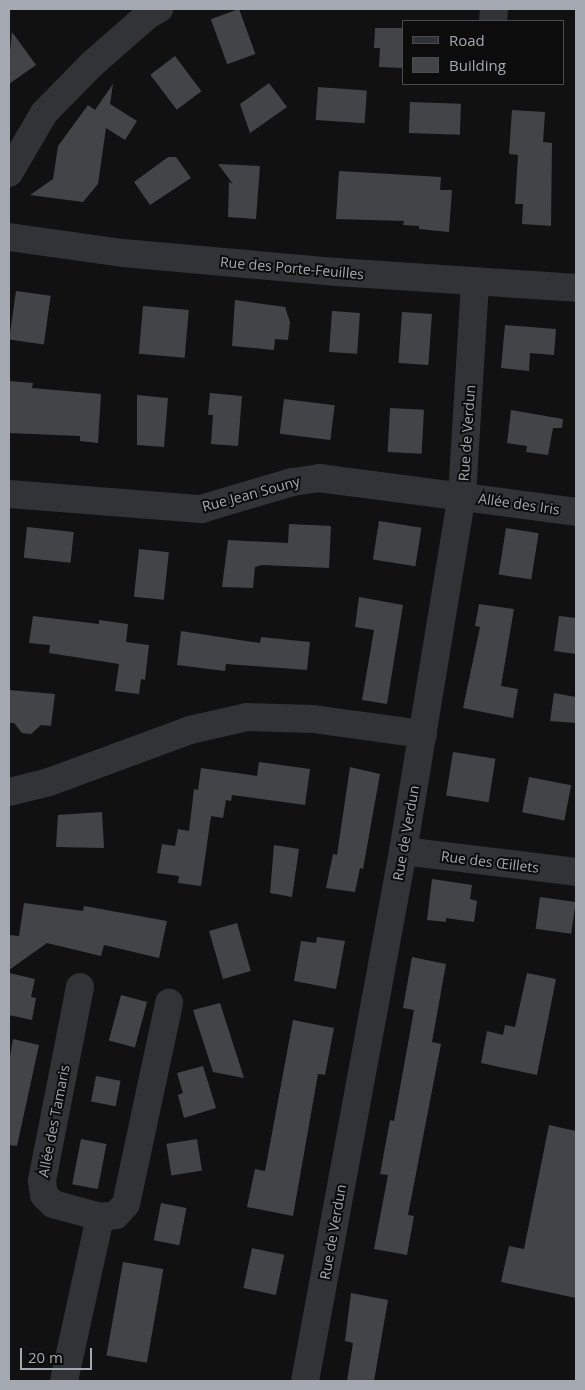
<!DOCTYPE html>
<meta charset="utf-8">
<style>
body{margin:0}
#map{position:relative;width:585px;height:1390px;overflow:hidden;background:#111112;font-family:"Open Sans",sans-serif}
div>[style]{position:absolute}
.building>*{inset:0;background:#434447;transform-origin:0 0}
.minor>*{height:28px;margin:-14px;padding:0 14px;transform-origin:14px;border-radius:14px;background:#323336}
span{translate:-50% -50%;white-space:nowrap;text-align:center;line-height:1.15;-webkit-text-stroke:4px #0c0c0d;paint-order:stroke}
.street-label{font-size:14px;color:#a4a9b1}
.frame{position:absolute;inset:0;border:10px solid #a4a9b1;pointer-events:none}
.legend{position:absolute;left:402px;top:20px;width:162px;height:65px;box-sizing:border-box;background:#0c0c0d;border:1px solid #494b4f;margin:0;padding:6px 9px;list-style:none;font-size:15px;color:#a4a9b1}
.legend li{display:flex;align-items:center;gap:10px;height:25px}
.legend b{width:25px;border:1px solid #494b4f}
.scale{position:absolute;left:20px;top:1348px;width:72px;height:22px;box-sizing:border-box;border:2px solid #a4a9b1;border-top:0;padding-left:6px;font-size:15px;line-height:18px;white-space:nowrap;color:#a4a9b1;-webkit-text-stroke:4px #0c0c0d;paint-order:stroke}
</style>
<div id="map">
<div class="building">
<i style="left:239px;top:9px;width:48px;height:30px;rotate:70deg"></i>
<i style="clip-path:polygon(375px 28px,404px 28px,404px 68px,379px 67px,380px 48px,374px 48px)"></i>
<i style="clip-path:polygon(12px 32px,36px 65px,9px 84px,9px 60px)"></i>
<i style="left:175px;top:56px;width:44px;height:31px;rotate:53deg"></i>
<i style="clip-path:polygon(269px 83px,287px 107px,250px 133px,240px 104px)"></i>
<i style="clip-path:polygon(113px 84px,110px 104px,137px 121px,125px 140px,106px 128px,98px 184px,83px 202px,30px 195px,53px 179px,58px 146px,88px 105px,95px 110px)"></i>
<i style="left:318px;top:87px;width:49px;height:33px;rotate:4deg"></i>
<i style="left:410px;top:102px;width:51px;height:31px;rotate:2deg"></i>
<i style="clip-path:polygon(512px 110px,545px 112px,543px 142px,552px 143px,551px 226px,522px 224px,523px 204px,515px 204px,518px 155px,509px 154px)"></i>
<i style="clip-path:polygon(168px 157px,176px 157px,191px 178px,150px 205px,134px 182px)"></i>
<i style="clip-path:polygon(218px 164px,260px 166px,256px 219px,228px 217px,229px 182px,233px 184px)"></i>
<i style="clip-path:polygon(339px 171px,441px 177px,440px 190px,452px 190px,449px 232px,419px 229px,419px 226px,403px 225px,404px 221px,336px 219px)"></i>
<i style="left:16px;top:291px;width:35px;height:49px;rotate:8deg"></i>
<i style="clip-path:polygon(235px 300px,285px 307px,290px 322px,288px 340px,275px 339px,274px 350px,232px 346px)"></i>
<i style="left:143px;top:306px;width:46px;height:48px;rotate:5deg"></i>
<i style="left:332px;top:311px;width:28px;height:41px;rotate:4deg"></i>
<i style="left:402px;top:312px;width:30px;height:51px;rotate:4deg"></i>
<i style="clip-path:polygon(505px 325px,556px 329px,554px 355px,530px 353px,529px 371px,501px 368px)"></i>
<i style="clip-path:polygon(9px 381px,33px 383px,32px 388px,101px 394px,98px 443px,80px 441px,80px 436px,9px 433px)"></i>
<i style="clip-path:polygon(210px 393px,242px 396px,238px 446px,211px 444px,213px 415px,208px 415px)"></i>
<i style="clip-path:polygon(137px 395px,168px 398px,164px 447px,137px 445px)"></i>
<i style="left:284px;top:399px;width:51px;height:35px;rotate:7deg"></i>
<i style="left:390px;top:408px;width:34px;height:44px;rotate:3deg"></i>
<i style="clip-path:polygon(511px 410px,563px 419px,562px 428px,553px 428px,548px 455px,526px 452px,527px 446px,507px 443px)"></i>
<i style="left:379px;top:521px;width:43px;height:39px;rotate:9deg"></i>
<i style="clip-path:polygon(289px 524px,331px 526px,329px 568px,262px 565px,255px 567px,253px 588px,222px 587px,228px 540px,288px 543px)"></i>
<i style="left:27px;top:527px;width:47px;height:31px;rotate:6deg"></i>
<i style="left:506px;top:528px;width:33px;height:47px;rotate:9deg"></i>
<i style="left:139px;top:549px;width:30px;height:48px;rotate:6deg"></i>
<i style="clip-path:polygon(359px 597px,403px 605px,387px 704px,362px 700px,374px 630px,355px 627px)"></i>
<i style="clip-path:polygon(479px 604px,514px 609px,501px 686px,518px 689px,513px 718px,463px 708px,480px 627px,475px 626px)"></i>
<i style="clip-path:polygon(33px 616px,99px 624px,99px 620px,128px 624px,126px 642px,149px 645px,145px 680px,141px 679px,139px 694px,115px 691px,119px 664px,49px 653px,50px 645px,29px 643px)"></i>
<i style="clip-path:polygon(559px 616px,576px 618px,576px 654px,554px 651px)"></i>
<i style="clip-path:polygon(181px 631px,260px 643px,261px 637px,310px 642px,307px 670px,226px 664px,225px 671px,177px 665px)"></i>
<i style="clip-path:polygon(9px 690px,55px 694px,51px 726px,41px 725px,31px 734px,22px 733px,14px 723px,9px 723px)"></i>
<i style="clip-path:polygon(554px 693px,576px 697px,576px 723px,550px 721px)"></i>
<i style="left:453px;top:752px;width:43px;height:44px;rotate:9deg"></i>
<i style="clip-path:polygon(259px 762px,310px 769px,305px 805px,232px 795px,231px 801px,226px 800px,223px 818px,211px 816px,201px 886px,178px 883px,179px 876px,157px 873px,162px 844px,175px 846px,178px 829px,189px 831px,194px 789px,198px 790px,201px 768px,257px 776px)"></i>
<i style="clip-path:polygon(350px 767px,380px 774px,363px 869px,360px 868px,355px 892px,326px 888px,333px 854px,337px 855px)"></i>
<i style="left:529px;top:777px;width:43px;height:36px;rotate:11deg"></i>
<i style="clip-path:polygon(102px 812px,104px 848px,56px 847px,58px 815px)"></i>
<i style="clip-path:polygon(274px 845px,299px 849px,292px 897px,270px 893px)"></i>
<i style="clip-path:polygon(432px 879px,472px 885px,470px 899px,477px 901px,474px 922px,446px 918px,446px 922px,427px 920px)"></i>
<i style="left:540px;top:897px;width:36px;height:32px;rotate:8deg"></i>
<i style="clip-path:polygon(24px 903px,83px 911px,84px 906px,167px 921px,159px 958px,104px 945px,101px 956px,47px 943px,9px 970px,9px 935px,19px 936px)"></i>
<i style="left:237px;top:923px;width:50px;height:29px;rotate:74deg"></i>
<i style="clip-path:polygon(317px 937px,345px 941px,336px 989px,294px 981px,301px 941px,316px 943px)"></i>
<i style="clip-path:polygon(412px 957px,446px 964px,432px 1042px,441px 1044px,408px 1215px,414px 1216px,407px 1255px,374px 1249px,388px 1175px,380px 1174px,390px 1120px,394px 1121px,414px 1010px,403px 1008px)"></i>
<i style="clip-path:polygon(9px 973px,35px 979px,31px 997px,36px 998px,32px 1020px,9px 1015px)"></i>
<i style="clip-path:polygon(527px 973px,556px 979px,537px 1075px,481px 1063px,487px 1031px,503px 1035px,505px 1025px,515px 1027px)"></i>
<i style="left:121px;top:995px;width:27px;height:47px;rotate:15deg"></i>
<i style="clip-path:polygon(220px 1003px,244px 1078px,213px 1072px,193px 1010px)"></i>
<i style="clip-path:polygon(293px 1020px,334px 1028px,325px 1075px,318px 1074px,293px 1216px,247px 1207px,255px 1169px,265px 1171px)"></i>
<i style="clip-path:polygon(13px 1039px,39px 1045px,17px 1146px,9px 1145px,9px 1062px)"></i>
<i style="clip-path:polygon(203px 1066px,216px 1108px,184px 1118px,178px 1095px,183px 1093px,177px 1073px)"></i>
<i style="left:96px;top:1076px;width:25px;height:26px;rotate:11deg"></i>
<i style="clip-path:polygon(549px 1125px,576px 1131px,576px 1298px,501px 1282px,509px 1246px,524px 1249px)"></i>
<i style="left:81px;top:1139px;width:26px;height:46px;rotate:11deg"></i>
<i style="left:197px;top:1139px;width:32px;height:31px;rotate:81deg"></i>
<i style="left:161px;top:1203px;width:26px;height:38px;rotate:11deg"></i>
<i style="left:252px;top:1248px;width:33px;height:41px;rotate:12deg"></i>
<i style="left:123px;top:1262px;width:41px;height:95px;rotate:10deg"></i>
<i style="clip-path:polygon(351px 1293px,388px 1300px,374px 1381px,347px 1381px,353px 1343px,345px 1341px)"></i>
</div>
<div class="minor">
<i style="left:493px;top:21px;width:12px;rotate:-85deg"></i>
<i style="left:9px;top:173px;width:69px;rotate:-59.7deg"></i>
<i style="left:44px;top:113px;width:69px;rotate:-45.6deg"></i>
<i style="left:92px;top:64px;width:74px;rotate:-41.2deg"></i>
<i style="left:148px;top:15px;width:13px;rotate:-29deg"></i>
<i style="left:9px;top:237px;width:115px;rotate:8deg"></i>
<i style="left:123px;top:253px;width:215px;rotate:5.1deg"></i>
<i style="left:337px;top:272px;width:240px;rotate:3.8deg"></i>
<i style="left:9px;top:494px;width:193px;rotate:4.5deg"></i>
<i style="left:201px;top:509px;width:95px;rotate:-16.5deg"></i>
<i style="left:292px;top:482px;width:27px;rotate:-8deg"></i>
<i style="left:319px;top:478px;width:259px;rotate:7.5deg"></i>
<i style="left:9px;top:792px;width:41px;rotate:-14deg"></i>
<i style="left:49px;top:782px;width:150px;rotate:-20.2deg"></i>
<i style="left:190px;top:730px;width:58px;rotate:-12.8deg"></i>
<i style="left:247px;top:717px;width:66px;rotate:1.7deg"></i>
<i style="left:313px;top:719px;width:111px;rotate:7.8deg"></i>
<i style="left:403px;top:851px;width:174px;rotate:6.9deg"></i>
<i style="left:80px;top:987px;width:198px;rotate:101.1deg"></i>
<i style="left:42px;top:1181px;width:14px;rotate:82deg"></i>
<i style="left:44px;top:1195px;width:13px;rotate:45deg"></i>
<i style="left:53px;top:1204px;width:49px;rotate:15.5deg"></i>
<i style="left:64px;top:1381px;width:168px;rotate:-77.6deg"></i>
<i style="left:100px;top:1217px;width:16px;rotate:-7deg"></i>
<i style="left:116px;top:1215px;width:15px;rotate:-48deg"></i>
<i style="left:126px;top:1204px;width:206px;rotate:-77.9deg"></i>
<i style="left:305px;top:1381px;width:539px;rotate:-79.52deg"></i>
<i style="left:403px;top:851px;width:360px;rotate:-80.6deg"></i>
<i style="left:462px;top:496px;width:215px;rotate:-86.5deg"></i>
</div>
<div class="street-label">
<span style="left:292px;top:268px;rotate:5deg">Rue des Porte-Feuilles</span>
<span style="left:467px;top:433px;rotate:-86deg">Rue de Verdun</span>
<span style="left:251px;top:494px;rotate:-15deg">Rue Jean Souny</span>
<span style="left:519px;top:504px;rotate:8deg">Allée des Iris</span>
<span style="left:406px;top:833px;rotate:-80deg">Rue de Verdun</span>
<span style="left:490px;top:862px;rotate:7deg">Rue des Œillets</span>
<span style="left:54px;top:1121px;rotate:-79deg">Allée des Tamaris</span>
<span style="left:333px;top:1232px;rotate:-80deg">Rue de Verdun</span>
</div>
<div class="frame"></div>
<ul class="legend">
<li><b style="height:6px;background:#323336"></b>Road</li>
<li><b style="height:14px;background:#434447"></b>Building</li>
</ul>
<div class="scale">20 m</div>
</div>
